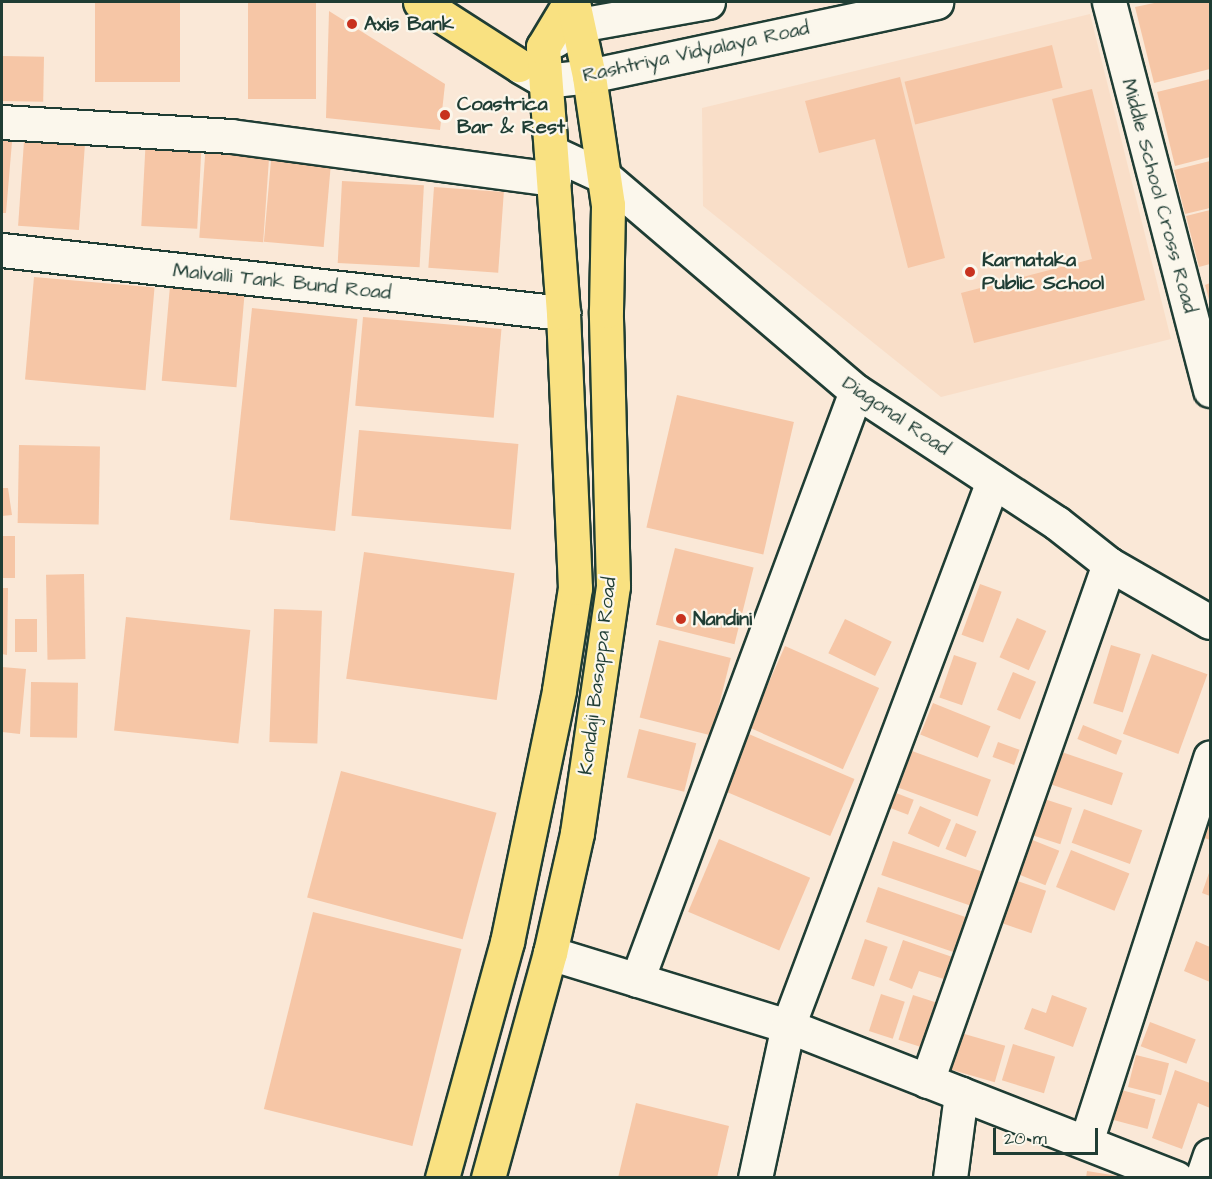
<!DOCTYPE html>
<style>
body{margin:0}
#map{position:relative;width:1212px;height:1179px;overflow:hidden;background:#fae8d7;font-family:"Architects Daughter",sans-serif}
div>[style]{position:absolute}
.built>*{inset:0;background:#f9dec8}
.building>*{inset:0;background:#f6c6a6;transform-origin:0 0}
.roads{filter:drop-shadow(2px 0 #1f3d34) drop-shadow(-2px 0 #1f3d34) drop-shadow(0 2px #1f3d34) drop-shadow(0 -2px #1f3d34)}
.minor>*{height:33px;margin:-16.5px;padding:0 16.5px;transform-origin:16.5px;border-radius:16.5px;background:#fbf7ec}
.tertiary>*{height:33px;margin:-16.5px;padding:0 16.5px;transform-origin:16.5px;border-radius:16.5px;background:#fbf7ec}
.secondary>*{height:33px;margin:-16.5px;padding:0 16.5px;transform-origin:16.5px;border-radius:16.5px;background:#fbf7ec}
.primary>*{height:33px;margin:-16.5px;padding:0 16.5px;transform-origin:16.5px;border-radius:16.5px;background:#f9e181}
.dots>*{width:16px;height:16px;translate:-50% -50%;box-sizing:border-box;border:3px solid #fbf7ec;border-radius:50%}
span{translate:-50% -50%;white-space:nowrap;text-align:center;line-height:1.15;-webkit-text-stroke:4.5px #fbf7ec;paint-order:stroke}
.poi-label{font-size:20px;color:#1f3d34;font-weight:700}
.left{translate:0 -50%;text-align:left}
.street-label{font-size:20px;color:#1f3d34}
.frame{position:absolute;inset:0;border:3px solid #1f3d34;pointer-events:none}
.scale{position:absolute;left:993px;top:1128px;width:105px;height:27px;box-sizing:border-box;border:3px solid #1f3d34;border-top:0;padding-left:8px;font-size:18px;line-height:21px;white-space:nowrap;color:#1f3d34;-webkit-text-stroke:4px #fbf7ec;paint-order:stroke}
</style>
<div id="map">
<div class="built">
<i style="clip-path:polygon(1090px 14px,1171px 339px,941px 397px,703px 206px,702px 108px)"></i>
</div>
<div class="building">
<i style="left:95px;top:2px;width:85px;height:80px"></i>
<i style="left:248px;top:2px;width:68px;height:97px"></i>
<i style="clip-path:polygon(1159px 2px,1210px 2px,1210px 69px,1154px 83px,1135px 7px)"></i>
<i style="clip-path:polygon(329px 11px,445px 84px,440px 130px,326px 118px)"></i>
<i style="left:1052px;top:45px;width:44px;height:152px;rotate:76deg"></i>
<i style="left:2px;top:56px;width:42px;height:45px;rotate:1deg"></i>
<i style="clip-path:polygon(900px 77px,945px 258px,908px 268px,875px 139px,819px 153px,805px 101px)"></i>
<i style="clip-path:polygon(1210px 79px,1210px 157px,1175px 166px,1157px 92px)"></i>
<i style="clip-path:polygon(1092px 89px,1145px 300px,974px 343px,961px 293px,1092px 259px,1052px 99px)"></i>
<i style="left:25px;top:127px;width:61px;height:99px;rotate:4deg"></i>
<i style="clip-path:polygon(2px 129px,13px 130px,6px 213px,2px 213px)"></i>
<i style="left:146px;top:136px;width:56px;height:90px;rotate:3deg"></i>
<i style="left:206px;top:142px;width:64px;height:96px;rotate:4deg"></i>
<i style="left:272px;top:149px;width:60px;height:93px;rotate:5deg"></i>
<i style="clip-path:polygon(1210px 161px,1210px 208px,1185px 214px,1174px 170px)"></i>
<i style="left:342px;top:181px;width:82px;height:82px;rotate:3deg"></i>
<i style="left:434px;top:187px;width:70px;height:81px;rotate:4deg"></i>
<i style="clip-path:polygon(1210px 210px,1210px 264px,1199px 267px,1186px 216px)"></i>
<i style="left:34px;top:277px;width:121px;height:103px;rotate:5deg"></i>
<i style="clip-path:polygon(1210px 283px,1210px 303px,1205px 285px)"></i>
<i style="left:170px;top:286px;width:75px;height:95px;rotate:5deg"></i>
<i style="left:252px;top:308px;width:106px;height:213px;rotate:6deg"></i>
<i style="left:363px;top:317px;width:139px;height:89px;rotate:5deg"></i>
<i style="left:677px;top:395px;width:120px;height:136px;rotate:13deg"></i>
<i style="left:359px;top:430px;width:160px;height:86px;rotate:5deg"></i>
<i style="left:19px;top:445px;width:81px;height:78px;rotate:1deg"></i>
<i style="clip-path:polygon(2px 488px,8px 488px,12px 515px,2px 516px)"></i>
<i style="left:2px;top:536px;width:13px;height:42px"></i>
<i style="left:675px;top:548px;width:81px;height:79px;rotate:14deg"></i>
<i style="left:364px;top:552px;width:152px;height:128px;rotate:8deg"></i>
<i style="left:84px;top:574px;width:85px;height:38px;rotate:89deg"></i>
<i style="left:980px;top:584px;width:23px;height:54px;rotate:20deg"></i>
<i style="clip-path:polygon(2px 588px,8px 588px,7px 655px,2px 654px)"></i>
<i style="left:274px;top:609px;width:48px;height:133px;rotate:2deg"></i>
<i style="left:126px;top:617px;width:125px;height:114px;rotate:6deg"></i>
<i style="left:1017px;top:618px;width:32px;height:43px;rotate:24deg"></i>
<i style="left:15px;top:619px;width:22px;height:33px"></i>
<i style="left:845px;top:619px;width:52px;height:38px;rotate:26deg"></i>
<i style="left:659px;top:640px;width:74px;height:80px;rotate:14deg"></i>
<i style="left:1111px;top:645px;width:31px;height:61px;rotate:17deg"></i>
<i style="left:785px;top:646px;width:103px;height:89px;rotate:24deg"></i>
<i style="left:1152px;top:654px;width:59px;height:85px;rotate:20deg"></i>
<i style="left:954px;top:655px;width:24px;height:45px;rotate:19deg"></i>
<i style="clip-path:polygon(2px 667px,26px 669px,20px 734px,2px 732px)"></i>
<i style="left:1013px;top:672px;width:25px;height:41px;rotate:23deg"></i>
<i style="left:31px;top:682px;width:47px;height:55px;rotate:1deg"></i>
<i style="left:933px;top:703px;width:62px;height:34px;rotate:22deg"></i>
<i style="left:1083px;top:725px;width:42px;height:15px;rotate:22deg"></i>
<i style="left:639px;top:729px;width:59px;height:50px;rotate:14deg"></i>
<i style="left:744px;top:732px;width:120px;height:62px;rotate:23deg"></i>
<i style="left:998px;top:742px;width:23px;height:16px;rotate:20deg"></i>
<i style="left:1053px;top:749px;width:74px;height:34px;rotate:19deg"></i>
<i style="left:912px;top:751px;width:84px;height:39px;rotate:20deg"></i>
<i style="left:341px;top:771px;width:161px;height:131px;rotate:15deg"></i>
<i style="left:896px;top:793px;width:19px;height:16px;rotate:21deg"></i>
<i style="left:1035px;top:796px;width:39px;height:38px;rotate:18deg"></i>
<i style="left:920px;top:806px;width:34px;height:30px;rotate:24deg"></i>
<i style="left:1084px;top:809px;width:62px;height:36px;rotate:20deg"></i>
<i style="clip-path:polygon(1210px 814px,1210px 840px,1202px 837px)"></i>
<i style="left:956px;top:823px;width:22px;height:28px;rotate:22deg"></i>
<i style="left:1025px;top:837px;width:37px;height:37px;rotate:22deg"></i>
<i style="left:719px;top:839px;width:99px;height:79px;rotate:23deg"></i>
<i style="left:893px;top:841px;width:97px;height:36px;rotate:19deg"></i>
<i style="left:1071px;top:850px;width:63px;height:40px;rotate:22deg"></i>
<i style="clip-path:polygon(1210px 870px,1210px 896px,1202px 893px)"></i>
<i style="left:1012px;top:879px;width:36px;height:45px;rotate:19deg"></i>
<i style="left:878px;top:887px;width:97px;height:37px;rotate:19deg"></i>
<i style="left:313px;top:912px;width:153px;height:203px;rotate:14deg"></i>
<i style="left:865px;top:939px;width:24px;height:42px;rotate:19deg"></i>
<i style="clip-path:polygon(903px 940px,961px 960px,953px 982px,919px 971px,912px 989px,889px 980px)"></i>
<i style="clip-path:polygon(1196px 941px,1210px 947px,1210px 982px,1184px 971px)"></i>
<i style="left:881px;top:994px;width:25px;height:39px;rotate:18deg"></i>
<i style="left:913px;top:995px;width:26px;height:47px;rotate:18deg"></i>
<i style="clip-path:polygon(1052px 995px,1087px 1008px,1073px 1047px,1024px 1029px,1032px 1008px,1046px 1013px)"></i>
<i style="left:1150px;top:1022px;width:49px;height:26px;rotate:21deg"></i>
<i style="left:961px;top:1033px;width:46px;height:38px;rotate:16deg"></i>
<i style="left:1013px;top:1044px;width:44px;height:38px;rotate:17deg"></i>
<i style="left:1136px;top:1055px;width:34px;height:33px;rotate:14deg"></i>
<i style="clip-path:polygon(1175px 1070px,1210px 1083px,1210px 1108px,1198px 1103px,1182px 1149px,1152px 1138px)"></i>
<i style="left:1114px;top:1088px;width:43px;height:31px;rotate:15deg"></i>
<i style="clip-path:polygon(636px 1103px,729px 1126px,717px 1178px,618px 1178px)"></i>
<i style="clip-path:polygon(1087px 1171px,1118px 1176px,1118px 1178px,1086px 1178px)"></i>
</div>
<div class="roads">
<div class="minor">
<i style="left:1109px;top:2px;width:401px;rotate:75.4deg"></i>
<i style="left:2px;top:122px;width:229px;rotate:3.5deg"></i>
<i style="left:231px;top:136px;width:326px;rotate:7.6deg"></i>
<i style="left:550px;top:953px;width:249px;rotate:17.1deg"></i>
<i style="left:788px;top:1026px;width:417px;rotate:21.4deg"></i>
<i style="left:637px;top:980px;width:628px;rotate:-69.6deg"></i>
<i style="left:927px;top:1081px;width:548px;rotate:-70.61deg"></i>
<i style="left:1086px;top:1142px;width:404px;rotate:-72.1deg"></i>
<i style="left:755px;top:1178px;width:156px;rotate:-77.8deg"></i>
<i style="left:788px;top:1026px;width:582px;rotate:-69.39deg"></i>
<i style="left:950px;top:1178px;width:85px;rotate:-82.5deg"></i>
<i style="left:1202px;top:1178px;width:24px;rotate:-71deg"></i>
</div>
<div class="tertiary">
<i style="left:551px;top:152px;width:60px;rotate:24.8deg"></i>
<i style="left:605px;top:177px;width:330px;rotate:40.5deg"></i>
<i style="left:856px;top:391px;width:240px;rotate:33.3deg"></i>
<i style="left:1057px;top:523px;width:66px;rotate:38.3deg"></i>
<i style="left:1109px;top:564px;width:116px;rotate:29.9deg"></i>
<i style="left:2px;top:250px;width:565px;rotate:6.41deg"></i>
</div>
<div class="secondary">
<i style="left:555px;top:40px;width:28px;rotate:-32deg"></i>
<i style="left:579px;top:25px;width:131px;rotate:-10.1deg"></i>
<i style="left:521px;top:67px;width:28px;rotate:30deg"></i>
<i style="left:545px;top:81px;width:44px;rotate:-6.5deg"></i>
<i style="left:589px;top:76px;width:355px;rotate:-12deg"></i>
</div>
<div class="primary">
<i style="left:420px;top:2px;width:117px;rotate:32.7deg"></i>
<i style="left:442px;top:1178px;width:245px;rotate:-74.6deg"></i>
<i style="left:507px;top:942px;width:257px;rotate:-78.3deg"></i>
<i style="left:559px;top:690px;width:103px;rotate:-81.1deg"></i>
<i style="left:575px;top:588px;width:275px;rotate:-92.5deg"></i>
<i style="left:563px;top:313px;width:267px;rotate:-94.3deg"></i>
<i style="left:543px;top:47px;width:52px;rotate:-59deg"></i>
<i style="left:488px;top:1178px;width:233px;rotate:-74.6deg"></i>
<i style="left:550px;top:953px;width:123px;rotate:-77.3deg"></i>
<i style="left:577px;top:833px;width:250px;rotate:-81.7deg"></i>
<i style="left:613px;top:586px;width:275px;rotate:-91.5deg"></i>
<i style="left:606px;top:311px;width:106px;rotate:-88.9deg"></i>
<i style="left:608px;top:205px;width:130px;rotate:-98.4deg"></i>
<i style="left:589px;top:76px;width:76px;rotate:-102.2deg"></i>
</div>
</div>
<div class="dots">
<i style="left:352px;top:24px;background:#c8321e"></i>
<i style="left:445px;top:115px;background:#c8321e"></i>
<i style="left:970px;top:272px;background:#c8321e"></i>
<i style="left:681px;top:619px;background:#c8321e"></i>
</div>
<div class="poi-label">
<span class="left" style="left:364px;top:24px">Axis Bank</span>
<span class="left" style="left:457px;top:116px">Coastrica<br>Bar &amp; Rest</span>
<span class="left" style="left:982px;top:272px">Karnataka<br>Public School</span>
<span class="left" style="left:693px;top:619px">Nandini</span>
</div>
<div class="street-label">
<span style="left:696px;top:52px;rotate:-12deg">Rashtriya Vidyalaya Road</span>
<span style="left:1159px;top:196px;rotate:75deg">Middle School Cross Road</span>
<span style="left:282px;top:282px;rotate:6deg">Malvalli Tank Bund Road</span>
<span style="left:896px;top:416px;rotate:34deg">Diagonal Road</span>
<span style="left:598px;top:676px;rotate:-83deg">Kondaji Basappa Road</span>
</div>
<div class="frame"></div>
<div class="scale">20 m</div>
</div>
